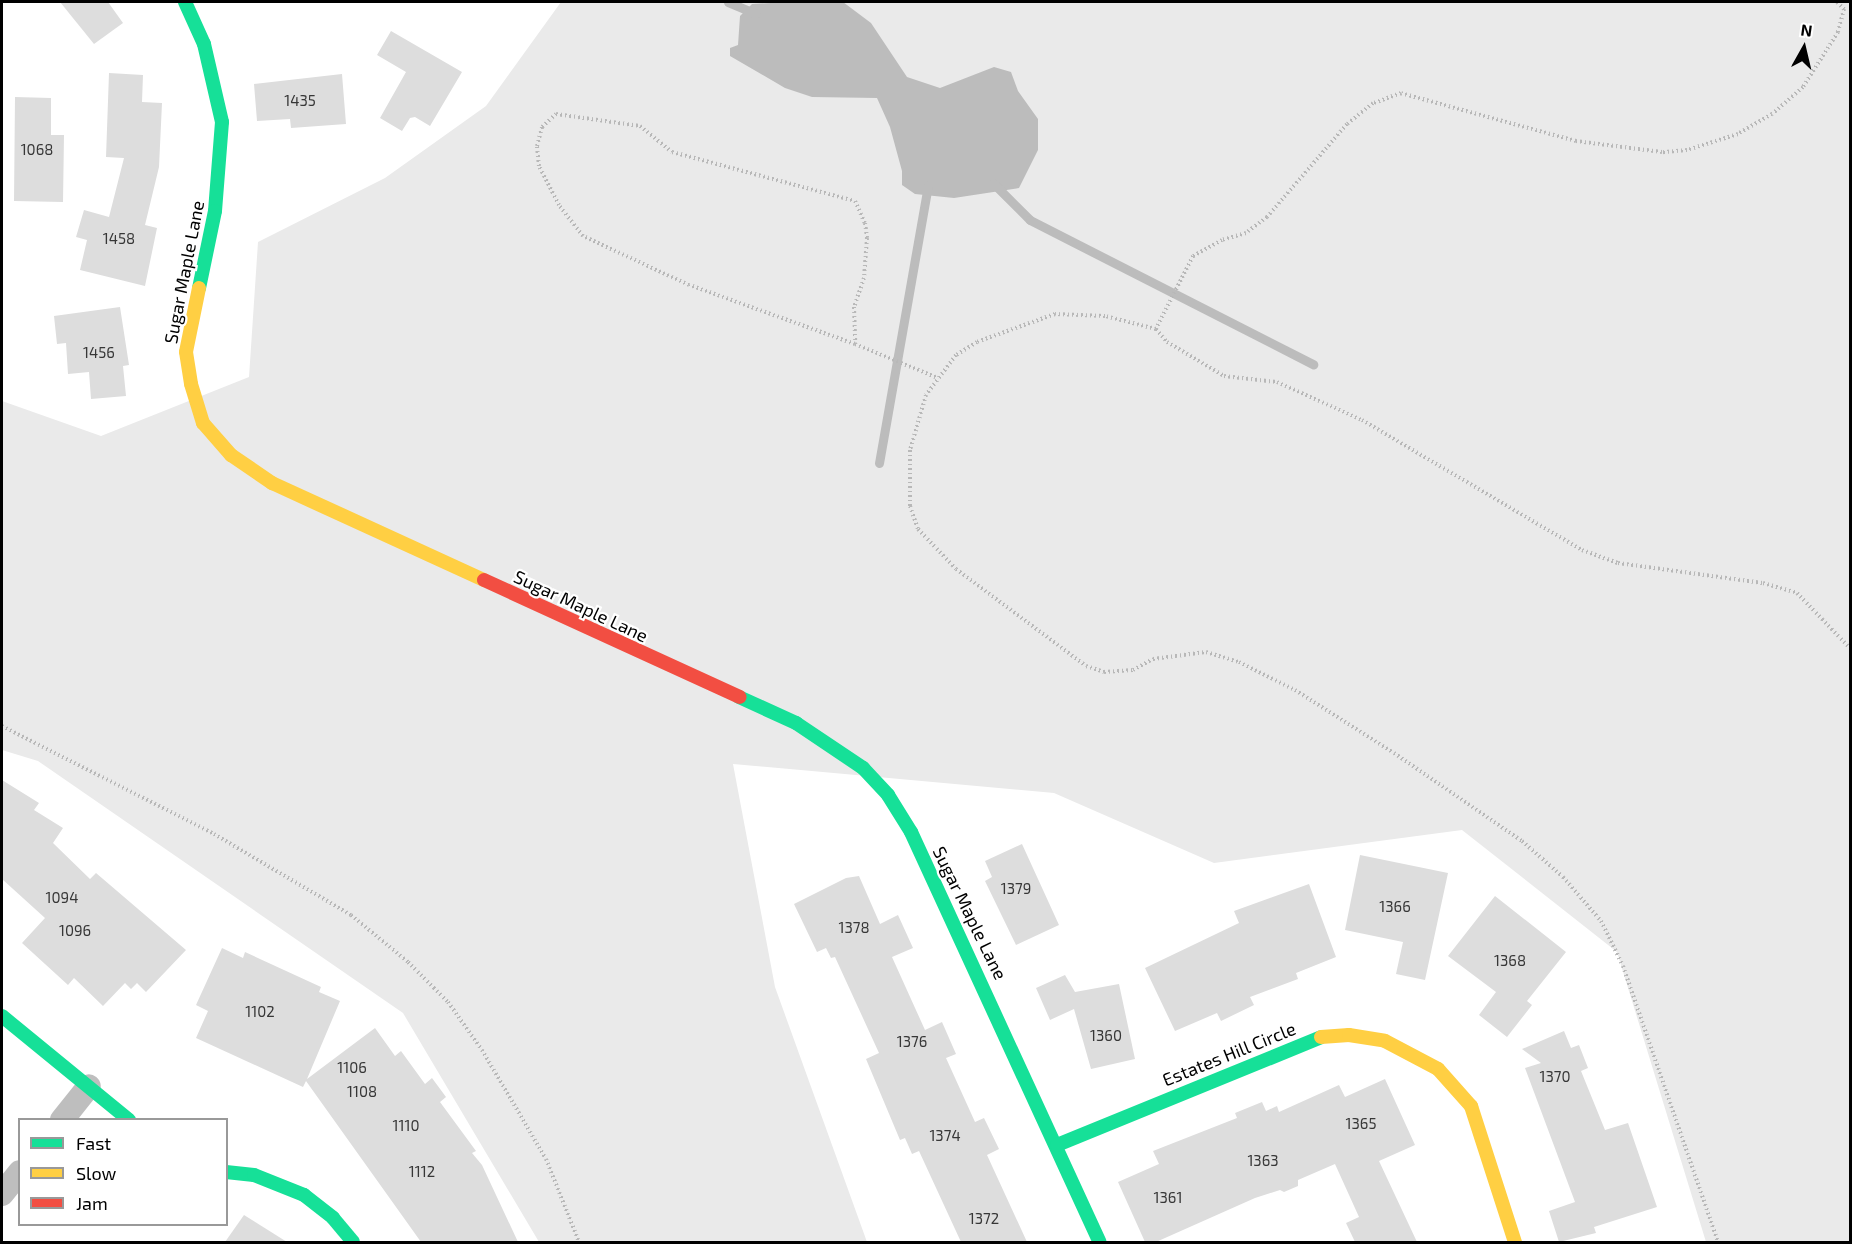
<!DOCTYPE html>
<style>
body{margin:0}
#map{position:relative;width:1852px;height:1244px;overflow:hidden;background:#fff;font-family:"Exo 2",sans-serif}
div>[style]{position:absolute}
.green>*{inset:0;background:#eaeaea}
.water>*{inset:0;background:#bcbcbc}
.stream>*{height:9px;margin:-4.5px;padding:0 4.5px;transform-origin:4.5px;border-radius:4.5px;background:#bcbcbc}
.building>*{inset:0;background:#ddd}
.path>*{height:4px;margin-top:-2px;transform-origin:0;background:repeating-linear-gradient(90deg,#b8b8b8 0 1.5px,transparent 0 4.5px)}
.street>*{height:24px;margin:-12px;padding:0 12px;transform-origin:12px;border-radius:12px;background:#bebebe}
.fast>*{height:14px;margin:-7px;padding:0 7px;transform-origin:7px;border-radius:7px;background:#16e098}
.slow>*{height:14px;margin:-7px;padding:0 7px;transform-origin:7px;border-radius:7px;background:#ffcf43}
.jam>*{height:14px;margin:-7px;padding:0 7px;transform-origin:7px;border-radius:7px;background:#f24e42}
span{translate:-50% -50%;white-space:nowrap;text-align:center;line-height:1.15;-webkit-text-stroke:4.5px #fff;paint-order:stroke}
.number-label{font-size:15px;color:#373737}
.number-label span{-webkit-text-stroke-width:0}
.street-label{font-size:18px;color:#000}
.frame{position:absolute;inset:0;border:3px solid #000;pointer-events:none}
.legend{position:absolute;left:18px;top:1118px;width:210px;height:108px;box-sizing:border-box;background:#fff;border:2px solid #999;margin:0;padding:8px 10px;list-style:none;font-size:18px;color:#000}
.legend li{display:flex;align-items:center;gap:12px;height:30px}
.legend b{width:30px;border:2px solid #999}
.north{position:absolute;left:1774px;top:18px;width:60px;height:60px;-webkit-text-stroke:4px #fff;paint-order:stroke;rotate:8deg;font-size:16px;font-weight:700;line-height:24px;text-align:center;color:#000}
.north::after{content:'';display:block;margin:auto;width:21px;height:27px;background:#000;clip-path:polygon(50% 0,100% 100%,50% 72%,0 100%)}
</style>
<div id="map">
<div class="green">
<i style="clip-path:polygon(561px 2px,1850px 2px,1850px 1242px,1706px 1242px,1617px 952px,1462px 830px,1214px 863px,1054px 793px,733px 764px,775px 987px,867px 1242px,539px 1242px,403px 1013px,38px 761px,2px 750px,2px 401px,101px 436px,249px 377px,258px 242px,385px 178px,486px 106px)"></i>
</div>
<div class="water">
<i style="clip-path:polygon(789px 2px,843px 2px,871px 23px,907px 77px,940px 88px,994px 67px,1011px 72px,1018px 91px,1038px 119px,1038px 150px,1019px 188px,954px 198px,915px 194px,902px 185px,902px 171px,890px 127px,877px 98px,812px 97px,785px 88px,730px 56px,730px 48px,738px 45px,740px 16px,752px 4px)"></i>
</div>
<div class="stream">
<i style="left:728px;top:2px;width:30px;rotate:23deg"></i>
<i style="left:993px;top:183px;width:52px;rotate:45deg"></i>
<i style="left:1030px;top:220px;width:318px;rotate:27deg"></i>
<i style="left:879px;top:463px;width:282px;rotate:-80deg"></i>
</div>
<div class="building">
<i style="clip-path:polygon(60px 2px,108px 2px,123px 23px,94px 44px)"></i>
<i style="clip-path:polygon(391px 31px,462px 72px,430px 126px,415px 117px,410px 118px,402px 131px,380px 118px,406px 72px,377px 55px)"></i>
<i style="clip-path:polygon(109px 73px,143px 75px,142px 102px,162px 103px,159px 167px,145px 225px,157px 228px,145px 286px,80px 270px,87px 240px,76px 237px,84px 210px,109px 217px,124px 158px,106px 157px)"></i>
<i style="clip-path:polygon(342px 74px,346px 124px,291px 128px,290px 119px,257px 121px,254px 84px)"></i>
<i style="clip-path:polygon(15px 97px,51px 98px,51px 135px,64px 135px,63px 202px,14px 201px)"></i>
<i style="clip-path:polygon(120px 307px,129px 365px,123px 366px,126px 396px,91px 399px,89px 372px,68px 374px,66px 343px,57px 344px,54px 316px)"></i>
<i style="clip-path:polygon(2px 780px,39px 803px,34px 810px,63px 828px,53px 843px,90px 879px,96px 873px,186px 950px,146px 992px,137px 983px,131px 989px,125px 983px,103px 1006px,74px 978px,68px 985px,22px 943px,45px 918px,2px 879px)"></i>
<i style="clip-path:polygon(1022px 844px,1059px 925px,1016px 945px,985px 881px,992px 877px,985px 861px)"></i>
<i style="clip-path:polygon(1360px 855px,1448px 873px,1425px 980px,1396px 974px,1403px 942px,1345px 930px)"></i>
<i style="clip-path:polygon(859px 876px,880px 924px,898px 915px,913px 948px,892px 957px,925px 1030px,942px 1022px,956px 1054px,946px 1058px,975px 1122px,984px 1118px,999px 1149px,987px 1155px,1027px 1242px,961px 1242px,919px 1151px,912px 1154px,905px 1138px,900px 1140px,866px 1059px,879px 1053px,835px 957px,831px 958px,826px 948px,817px 952px,794px 904px,846px 878px)"></i>
<i style="clip-path:polygon(1309px 884px,1336px 957px,1296px 973px,1298px 979px,1250px 997px,1254px 1005px,1221px 1021px,1217px 1013px,1175px 1031px,1145px 968px,1239px 923px,1234px 911px)"></i>
<i style="clip-path:polygon(1495px 896px,1566px 952px,1527px 1001px,1532px 1005px,1507px 1037px,1479px 1015px,1496px 992px,1448px 956px)"></i>
<i style="clip-path:polygon(222px 948px,243px 958px,245px 952px,321px 987px,319px 992px,340px 1001px,307px 1079px,375px 1028px,395px 1056px,401px 1051px,425px 1084px,432px 1078px,446px 1097px,440px 1102px,476px 1151px,472px 1153px,482px 1165px,518px 1242px,421px 1242px,306px 1081px,303px 1087px,196px 1038px,208px 1011px,196px 1005px)"></i>
<i style="clip-path:polygon(1065px 975px,1075px 992px,1119px 984px,1135px 1059px,1091px 1069px,1074px 1009px,1050px 1020px,1036px 988px)"></i>
<i style="clip-path:polygon(1564px 1031px,1571px 1048px,1579px 1045px,1588px 1068px,1581px 1071px,1605px 1130px,1628px 1123px,1657px 1207px,1594px 1227px,1596px 1233px,1559px 1242px,1549px 1211px,1575px 1202px,1525px 1068px,1541px 1063px,1522px 1049px)"></i>
<i style="clip-path:polygon(1385px 1079px,1415px 1145px,1379px 1161px,1417px 1242px,1355px 1242px,1346px 1223px,1359px 1217px,1335px 1164px,1298px 1180px,1298px 1186px,1284px 1192px,1280px 1190px,1255px 1198px,1156px 1242px,1145px 1242px,1118px 1182px,1159px 1164px,1153px 1151px,1237px 1118px,1235px 1113px,1262px 1102px,1266px 1111px,1277px 1106px,1279px 1112px,1339px 1085px,1345px 1097px)"></i>
<i style="clip-path:polygon(244px 1215px,287px 1242px,225px 1242px)"></i>
</div>
<div class="path">
<i style="left:1837px;top:2px;width:10px;rotate:45deg"></i>
<i style="left:1844px;top:9px;width:24px;rotate:105deg"></i>
<i style="left:1838px;top:32px;width:65px;rotate:122.5deg"></i>
<i style="left:1803px;top:87px;width:41px;rotate:138.9deg"></i>
<i style="left:1772px;top:114px;width:39px;rotate:150deg"></i>
<i style="left:1738px;top:134px;width:53px;rotate:162.6deg"></i>
<i style="left:1687px;top:150px;width:25px;rotate:175deg"></i>
<i style="left:1662px;top:152px;width:87px;rotate:-172.7deg"></i>
<i style="left:1576px;top:141px;width:181px;rotate:-164.7deg"></i>
<i style="left:1401px;top:93px;width:30px;rotate:160deg"></i>
<i style="left:1373px;top:103px;width:33px;rotate:141deg"></i>
<i style="left:1347px;top:124px;width:123px;rotate:130.7deg"></i>
<i style="left:1267px;top:217px;width:26px;rotate:143deg"></i>
<i style="left:1246px;top:233px;width:25px;rotate:164deg"></i>
<i style="left:1222px;top:240px;width:33px;rotate:151deg"></i>
<i style="left:1193px;top:256px;width:82px;rotate:116.9deg"></i>
<i style="left:1156px;top:329px;width:17px;rotate:50deg"></i>
<i style="left:1167px;top:342px;width:66px;rotate:30.8deg"></i>
<i style="left:1224px;top:376px;width:53px;rotate:6.5deg"></i>
<i style="left:1277px;top:382px;width:93px;rotate:24.1deg"></i>
<i style="left:1362px;top:420px;width:256px;rotate:30.6deg"></i>
<i style="left:1582px;top:550px;width:38px;rotate:20deg"></i>
<i style="left:1618px;top:563px;width:146px;rotate:7.9deg"></i>
<i style="left:1763px;top:583px;width:35px;rotate:16deg"></i>
<i style="left:1797px;top:593px;width:76px;rotate:46.1deg"></i>
<i style="left:1156px;top:329px;width:53px;rotate:-165.7deg"></i>
<i style="left:1105px;top:316px;width:50px;rotate:-177.7deg"></i>
<i style="left:1055px;top:314px;width:83px;rotate:160.3deg"></i>
<i style="left:977px;top:342px;width:25px;rotate:148deg"></i>
<i style="left:956px;top:355px;width:50px;rotate:126.9deg"></i>
<i style="left:926px;top:395px;width:57px;rotate:106.2deg"></i>
<i style="left:910px;top:450px;width:56px;rotate:90deg"></i>
<i style="left:910px;top:506px;width:24px;rotate:71deg"></i>
<i style="left:918px;top:529px;width:55px;rotate:46.5deg"></i>
<i style="left:956px;top:569px;width:162px;rotate:36.7deg"></i>
<i style="left:1086px;top:666px;width:19px;rotate:18deg"></i>
<i style="left:1104px;top:672px;width:29px;rotate:-4deg"></i>
<i style="left:1133px;top:670px;width:23px;rotate:-29deg"></i>
<i style="left:1153px;top:659px;width:53px;rotate:-7.5deg"></i>
<i style="left:1206px;top:652px;width:34px;rotate:17deg"></i>
<i style="left:1239px;top:662px;width:63px;rotate:26.6deg"></i>
<i style="left:1295px;top:690px;width:117px;rotate:32.5deg"></i>
<i style="left:1394px;top:753px;width:155px;rotate:34.5deg"></i>
<i style="left:1522px;top:841px;width:55px;rotate:41.3deg"></i>
<i style="left:1563px;top:877px;width:58px;rotate:49.2deg"></i>
<i style="left:1601px;top:921px;width:50px;rotate:63.9deg"></i>
<i style="left:1623px;top:966px;width:292px;rotate:71deg"></i>
<i style="left:855px;top:344px;width:176px;rotate:-160.4deg"></i>
<i style="left:689px;top:285px;width:117px;rotate:-155.2deg"></i>
<i style="left:583px;top:236px;width:39px;rotate:-128deg"></i>
<i style="left:559px;top:205px;width:44px;rotate:-117.1deg"></i>
<i style="left:539px;top:166px;width:20px;rotate:-96deg"></i>
<i style="left:537px;top:146px;width:20px;rotate:-75deg"></i>
<i style="left:542px;top:127px;width:19px;rotate:-43deg"></i>
<i style="left:556px;top:114px;width:85px;rotate:8.1deg"></i>
<i style="left:640px;top:126px;width:41px;rotate:39.1deg"></i>
<i style="left:672px;top:152px;width:189px;rotate:15deg"></i>
<i style="left:855px;top:201px;width:24px;rotate:66deg"></i>
<i style="left:865px;top:223px;width:15px;rotate:82deg"></i>
<i style="left:867px;top:238px;width:40px;rotate:94.3deg"></i>
<i style="left:864px;top:278px;width:31px;rotate:109deg"></i>
<i style="left:854px;top:307px;width:37px;rotate:88deg"></i>
<i style="left:855px;top:344px;width:90px;rotate:22.3deg"></i>
<i style="left:2px;top:726px;width:238px;rotate:27deg"></i>
<i style="left:214px;top:834px;width:159px;rotate:30.6deg"></i>
<i style="left:351px;top:915px;width:74px;rotate:39.5deg"></i>
<i style="left:408px;top:962px;width:57px;rotate:45deg"></i>
<i style="left:448px;top:1002px;width:59px;rotate:54.7deg"></i>
<i style="left:482px;top:1050px;width:126px;rotate:59.6deg"></i>
<i style="left:546px;top:1159px;width:89px;rotate:68.3deg"></i>
</div>
<div class="street">
<i style="left:62px;top:1120px;width:43px;rotate:-51.5deg"></i>
<i style="left:2px;top:1194px;width:28px;rotate:-51deg"></i>
</div>
<div class="fast">
<i style="left:185px;top:2px;width:46px;rotate:65.7deg"></i>
<i style="left:204px;top:44px;width:80px;rotate:77deg"></i>
<i style="left:222px;top:122px;width:89px;rotate:94.5deg"></i>
<i style="left:215px;top:211px;width:79px;rotate:101.7deg"></i>
<i style="left:739px;top:697px;width:63px;rotate:24.5deg"></i>
<i style="left:796px;top:723px;width:81px;rotate:33.9deg"></i>
<i style="left:863px;top:768px;width:37px;rotate:47deg"></i>
<i style="left:888px;top:795px;width:44px;rotate:58.1deg"></i>
<i style="left:911px;top:832px;width:451px;rotate:65.3deg"></i>
<i style="left:2px;top:1016px;width:164px;rotate:39.3deg"></i>
<i style="left:1057px;top:1145px;width:285px;rotate:-22.2deg"></i>
<i style="left:226px;top:1172px;width:28px;rotate:6deg"></i>
<i style="left:254px;top:1175px;width:54px;rotate:21.8deg"></i>
<i style="left:304px;top:1195px;width:37px;rotate:38deg"></i>
<i style="left:333px;top:1218px;width:31px;rotate:50deg"></i>
</div>
<div class="slow">
<i style="left:199px;top:288px;width:65px;rotate:101.5deg"></i>
<i style="left:186px;top:352px;width:32px;rotate:81deg"></i>
<i style="left:191px;top:384px;width:41px;rotate:72.9deg"></i>
<i style="left:203px;top:423px;width:43px;rotate:48.8deg"></i>
<i style="left:231px;top:455px;width:50px;rotate:34.3deg"></i>
<i style="left:272px;top:483px;width:233px;rotate:24.6deg"></i>
<i style="left:1321px;top:1037px;width:28px;rotate:-4deg"></i>
<i style="left:1349px;top:1035px;width:36px;rotate:9deg"></i>
<i style="left:1385px;top:1041px;width:60px;rotate:27.8deg"></i>
<i style="left:1438px;top:1069px;width:50px;rotate:48.3deg"></i>
<i style="left:1471px;top:1106px;width:143px;rotate:72.1deg"></i>
</div>
<div class="jam">
<i style="left:484px;top:580px;width:281px;rotate:24.6deg"></i>
</div>
<div class="number-label">
<span style="left:300px;top:101px">1435</span>
<span style="left:37px;top:150px">1068</span>
<span style="left:119px;top:239px">1458</span>
<span style="left:99px;top:353px">1456</span>
<span style="left:1016px;top:889px">1379</span>
<span style="left:62px;top:898px">1094</span>
<span style="left:1395px;top:907px">1366</span>
<span style="left:854px;top:928px">1378</span>
<span style="left:75px;top:931px">1096</span>
<span style="left:1510px;top:961px">1368</span>
<span style="left:260px;top:1012px">1102</span>
<span style="left:1106px;top:1036px">1360</span>
<span style="left:912px;top:1042px">1376</span>
<span style="left:352px;top:1068px">1106</span>
<span style="left:1555px;top:1077px">1370</span>
<span style="left:362px;top:1092px">1108</span>
<span style="left:1361px;top:1124px">1365</span>
<span style="left:406px;top:1126px">1110</span>
<span style="left:945px;top:1136px">1374</span>
<span style="left:1263px;top:1161px">1363</span>
<span style="left:422px;top:1172px">1112</span>
<span style="left:1168px;top:1198px">1361</span>
<span style="left:984px;top:1219px">1372</span>
</div>
<div class="street-label">
<span style="left:184px;top:272px;rotate:-79deg">Sugar Maple Lane</span>
<span style="left:581px;top:606px;rotate:25deg">Sugar Maple Lane</span>
<span style="left:970px;top:913px;rotate:64deg">Sugar Maple Lane</span>
<span style="left:1229px;top:1054px;rotate:-22deg">Estates Hill Circle</span>
</div>
<div class="frame"></div>
<ul class="legend">
<li><b style="height:8px;background:#16e098"></b>Fast</li>
<li><b style="height:8px;background:#ffcf43"></b>Slow</li>
<li><b style="height:8px;background:#f24e42"></b>Jam</li>
</ul>
<div class="north">N</div>
</div>
